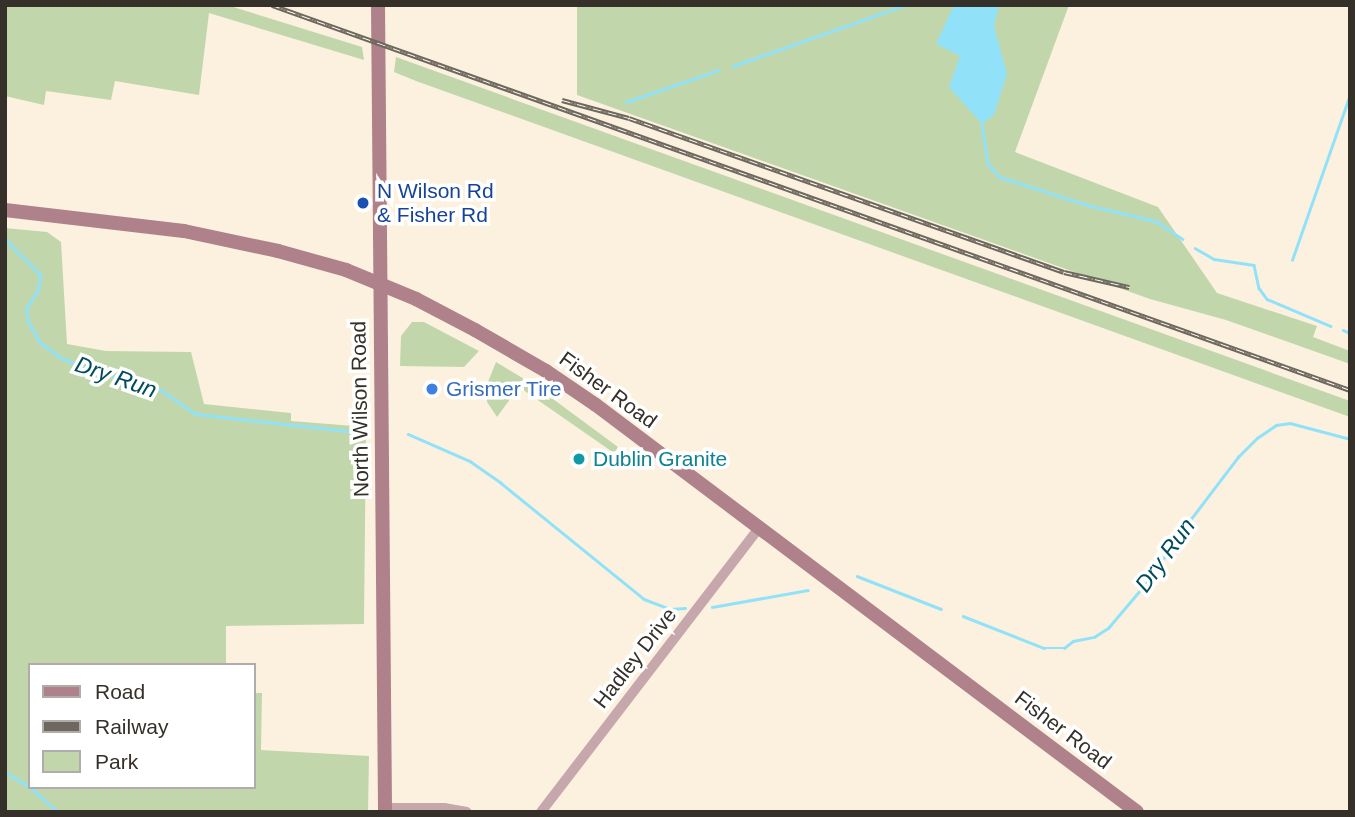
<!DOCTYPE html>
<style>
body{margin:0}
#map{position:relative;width:1355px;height:817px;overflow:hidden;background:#fcf1df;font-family:Arial,sans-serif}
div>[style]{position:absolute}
.green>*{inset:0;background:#c1d7ab}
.water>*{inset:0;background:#91e2f8}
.stream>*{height:2.5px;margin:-1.25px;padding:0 1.25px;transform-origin:1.25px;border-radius:1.25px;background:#91e2f8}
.street>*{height:10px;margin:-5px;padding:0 5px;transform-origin:5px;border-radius:5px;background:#c6a7ac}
.secondary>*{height:14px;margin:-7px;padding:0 7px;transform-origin:7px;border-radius:7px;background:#af818b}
.rail>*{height:5px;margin-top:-2.5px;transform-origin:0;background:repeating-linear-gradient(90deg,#fff 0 8px,#6d675d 0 16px);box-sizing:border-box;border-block:2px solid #6d675d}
.dots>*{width:19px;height:19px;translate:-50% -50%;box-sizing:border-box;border:4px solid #fff;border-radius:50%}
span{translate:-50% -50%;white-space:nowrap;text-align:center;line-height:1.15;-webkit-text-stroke:7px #fff;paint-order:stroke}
.transit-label{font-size:21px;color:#164399}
.left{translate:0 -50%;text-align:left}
.shop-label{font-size:21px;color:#366cbe}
.street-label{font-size:21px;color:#35312a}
.culture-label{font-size:21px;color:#0d838f}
.water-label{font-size:23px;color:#004b5a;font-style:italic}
.frame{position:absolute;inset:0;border:7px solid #35312a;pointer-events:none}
.legend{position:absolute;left:28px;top:663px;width:228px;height:126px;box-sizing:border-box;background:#fff;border:2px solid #aeadaa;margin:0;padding:9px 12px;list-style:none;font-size:21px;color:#35312a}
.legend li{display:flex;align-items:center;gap:14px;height:35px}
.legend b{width:35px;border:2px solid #aeadaa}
</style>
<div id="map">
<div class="green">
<i style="clip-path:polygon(5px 5px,227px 5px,362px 47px,364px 60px,209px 13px,199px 95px,115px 81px,111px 100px,46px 91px,44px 105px,5px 96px)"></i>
<i style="clip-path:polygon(577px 5px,1069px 5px,1015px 152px,1158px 207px,1217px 293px,1317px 326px,1313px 337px,1350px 351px,1350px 364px,1226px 320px,1150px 299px,577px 95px)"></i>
<i style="clip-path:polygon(396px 57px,1350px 401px,1350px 417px,416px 81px,394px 72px)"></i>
<i style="clip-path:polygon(5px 228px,47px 232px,61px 242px,67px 344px,106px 351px,191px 352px,204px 404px,291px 413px,291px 421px,366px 427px,364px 624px,226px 626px,226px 665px,30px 665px,30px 787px,254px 787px,254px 693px,262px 693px,261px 750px,369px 756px,368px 812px,5px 812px)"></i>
<i style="clip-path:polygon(412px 322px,424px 322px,479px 351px,464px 367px,400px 366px,401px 336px)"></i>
<i style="clip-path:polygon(496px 362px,534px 385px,618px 447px,614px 453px,519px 387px,497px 417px,487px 402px,486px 387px)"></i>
</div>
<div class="water">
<i style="clip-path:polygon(954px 5px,999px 5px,994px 26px,1007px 74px,994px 115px,982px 124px,949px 87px,960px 56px,936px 44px)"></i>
</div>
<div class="stream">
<i style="left:733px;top:66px;width:182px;rotate:-19.5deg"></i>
<i style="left:626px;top:102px;width:98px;rotate:-19deg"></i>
<i style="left:982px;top:124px;width:40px;rotate:81.5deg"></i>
<i style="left:988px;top:164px;width:18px;rotate:47deg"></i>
<i style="left:1000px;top:177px;width:96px;rotate:17.7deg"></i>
<i style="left:1091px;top:206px;width:67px;rotate:13deg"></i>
<i style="left:1156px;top:221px;width:32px;rotate:34deg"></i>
<i style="left:5px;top:239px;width:51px;rotate:45deg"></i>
<i style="left:41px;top:275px;width:16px;rotate:101deg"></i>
<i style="left:38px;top:291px;width:20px;rotate:123deg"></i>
<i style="left:27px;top:308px;width:13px;rotate:86deg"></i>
<i style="left:28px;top:321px;width:24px;rotate:60deg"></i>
<i style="left:40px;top:342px;width:26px;rotate:37deg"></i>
<i style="left:61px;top:358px;width:31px;rotate:22deg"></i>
<i style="left:90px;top:370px;width:67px;rotate:13.8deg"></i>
<i style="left:155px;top:386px;width:50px;rotate:34.3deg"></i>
<i style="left:196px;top:414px;width:161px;rotate:6.4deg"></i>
<i style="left:1195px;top:248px;width:22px;rotate:30deg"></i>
<i style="left:1214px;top:259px;width:40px;rotate:8.5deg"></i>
<i style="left:1254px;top:265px;width:24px;rotate:78deg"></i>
<i style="left:1259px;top:288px;width:14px;rotate:54deg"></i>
<i style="left:1267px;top:299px;width:69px;rotate:22.9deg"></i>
<i style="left:1292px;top:260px;width:176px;rotate:-70.7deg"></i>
<i style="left:1343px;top:330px;width:8px;rotate:23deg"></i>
<i style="left:408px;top:434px;width:68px;rotate:23.5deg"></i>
<i style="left:470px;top:461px;width:38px;rotate:35deg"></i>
<i style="left:501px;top:483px;width:184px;rotate:39deg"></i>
<i style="left:644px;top:599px;width:28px;rotate:21deg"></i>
<i style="left:670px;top:609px;width:15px;rotate:-4deg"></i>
<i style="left:857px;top:576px;width:90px;rotate:21.4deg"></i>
<i style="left:712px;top:607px;width:97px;rotate:-10deg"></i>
<i style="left:963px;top:616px;width:87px;rotate:21.6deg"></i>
<i style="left:1044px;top:648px;width:20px"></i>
<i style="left:1064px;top:648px;width:11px;rotate:-38deg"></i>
<i style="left:1073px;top:641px;width:21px;rotate:-11deg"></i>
<i style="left:1094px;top:637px;width:17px;rotate:-33deg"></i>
<i style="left:1108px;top:628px;width:62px;rotate:-49.6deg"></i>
<i style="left:1148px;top:581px;width:64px;rotate:-55.8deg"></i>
<i style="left:1184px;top:528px;width:89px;rotate:-52.7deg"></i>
<i style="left:1238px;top:457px;width:27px;rotate:-45deg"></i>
<i style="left:1257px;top:438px;width:23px;rotate:-34deg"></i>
<i style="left:1276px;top:425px;width:14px;rotate:-8deg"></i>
<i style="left:1290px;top:423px;width:62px;rotate:14.9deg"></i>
<i style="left:5px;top:772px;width:29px;rotate:31deg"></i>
<i style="left:30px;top:787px;width:38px;rotate:42deg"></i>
</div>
<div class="street">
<i style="left:385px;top:808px;width:59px"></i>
<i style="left:444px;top:808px;width:23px;rotate:10deg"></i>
<i style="left:541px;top:812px;width:358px;rotate:-52.5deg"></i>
</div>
<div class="secondary">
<i style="left:378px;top:5px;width:807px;rotate:89.5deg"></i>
<i style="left:5px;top:210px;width:180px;rotate:6.7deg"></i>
<i style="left:184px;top:231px;width:96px;rotate:12deg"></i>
<i style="left:278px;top:251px;width:71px;rotate:15.6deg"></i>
<i style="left:346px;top:270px;width:76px;rotate:22.5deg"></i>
<i style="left:416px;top:299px;width:67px;rotate:27.7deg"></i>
<i style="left:475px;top:330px;width:82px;rotate:30deg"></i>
<i style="left:546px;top:371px;width:60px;rotate:34.2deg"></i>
<i style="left:596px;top:405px;width:677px;rotate:36.95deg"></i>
</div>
<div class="rail">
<i style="left:272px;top:5px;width:1145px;rotate:19.65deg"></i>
<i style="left:562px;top:100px;width:69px;rotate:15deg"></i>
<i style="left:629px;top:118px;width:461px;rotate:19.5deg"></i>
<i style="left:1064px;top:272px;width:67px;rotate:13deg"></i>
</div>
<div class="dots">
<i style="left:363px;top:203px;background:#1a4fb4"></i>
<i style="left:432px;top:389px;background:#3f7fe0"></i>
<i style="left:579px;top:459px;background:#0f9aa8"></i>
</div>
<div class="transit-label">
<span class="left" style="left:377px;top:203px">N Wilson Rd<br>&amp; Fisher Rd</span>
</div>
<div class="shop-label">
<span class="left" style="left:446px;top:389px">Grismer Tire</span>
</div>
<div class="street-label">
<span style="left:608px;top:390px;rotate:36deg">Fisher Road</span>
<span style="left:360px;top:409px;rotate:-91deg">North Wilson Road</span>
<span style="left:635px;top:658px;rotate:-52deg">Hadley Drive</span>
<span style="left:1063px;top:730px;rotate:37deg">Fisher Road</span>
</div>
<div class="culture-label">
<span class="left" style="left:593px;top:459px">Dublin Granite</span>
</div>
<div class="water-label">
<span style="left:116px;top:377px;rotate:19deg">Dry Run</span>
<span style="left:1165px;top:555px;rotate:-54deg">Dry Run</span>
</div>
<div class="frame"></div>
<ul class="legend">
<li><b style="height:9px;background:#af818b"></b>Road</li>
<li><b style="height:9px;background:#6d675d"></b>Railway</li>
<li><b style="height:19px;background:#c1d7ab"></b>Park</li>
</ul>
</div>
